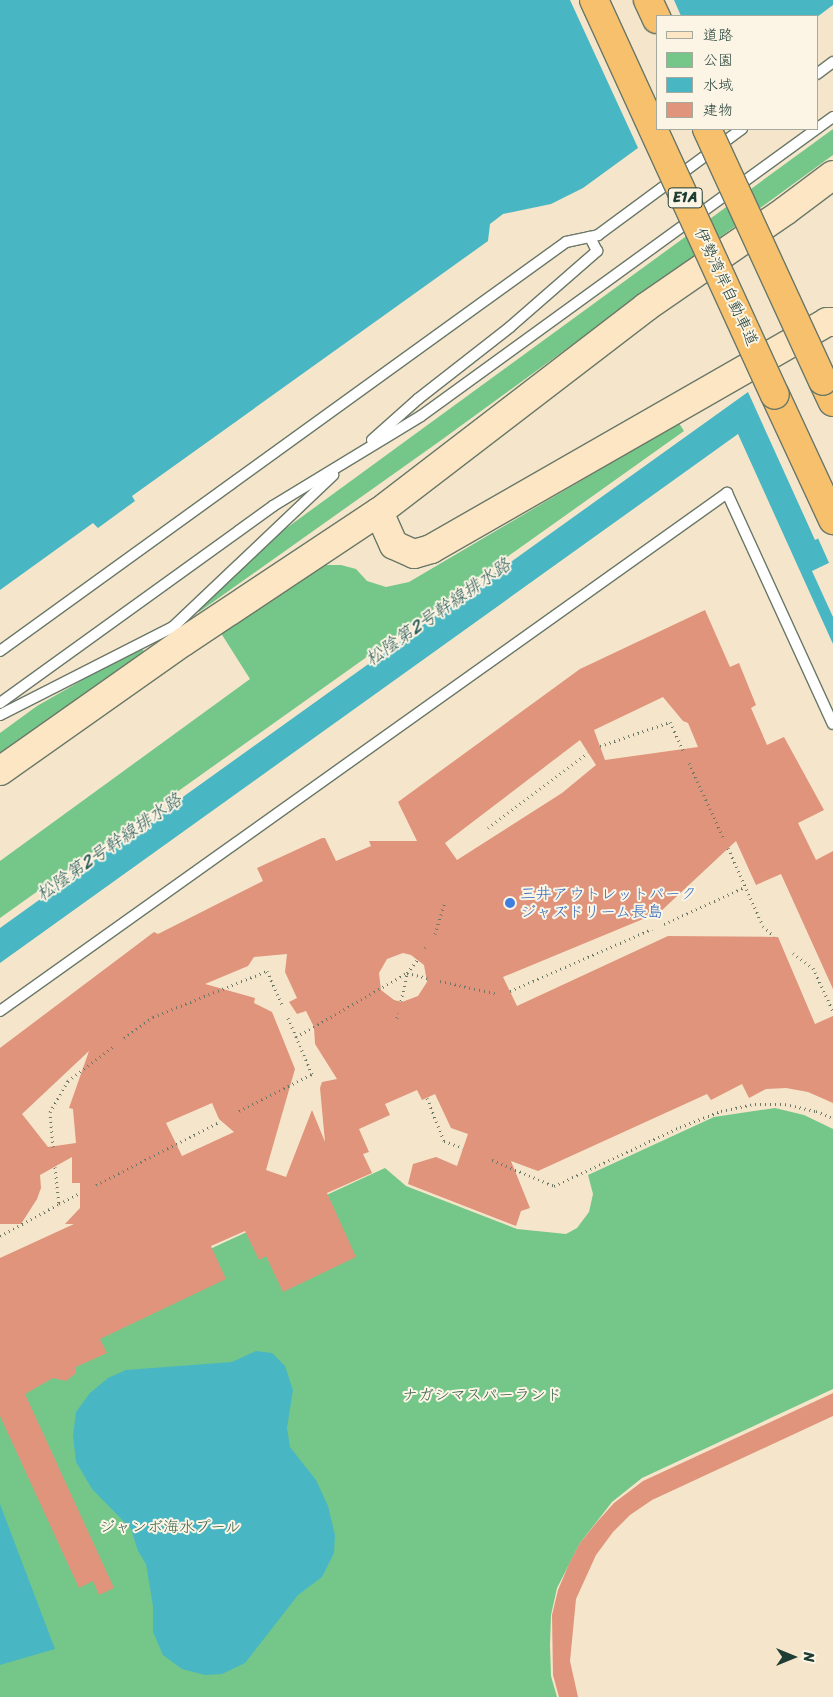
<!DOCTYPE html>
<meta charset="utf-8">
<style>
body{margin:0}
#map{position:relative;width:833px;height:1697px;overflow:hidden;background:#f5e5ca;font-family:Sriracha,"Klee One",sans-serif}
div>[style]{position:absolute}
.green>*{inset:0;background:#74c789}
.water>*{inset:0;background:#49b7c3}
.pier>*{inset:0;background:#f5e5ca}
.building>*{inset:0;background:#df947b}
.path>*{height:3px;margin-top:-1.5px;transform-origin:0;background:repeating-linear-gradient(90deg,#6a7868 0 1px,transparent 0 5px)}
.roads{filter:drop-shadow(1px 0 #6a7868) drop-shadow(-1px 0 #6a7868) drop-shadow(0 1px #6a7868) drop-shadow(0 -1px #6a7868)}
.lane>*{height:10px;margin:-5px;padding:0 5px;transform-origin:5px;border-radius:5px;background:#fff}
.secondary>*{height:28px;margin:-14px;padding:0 14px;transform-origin:14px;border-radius:14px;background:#fce6c4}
.highway>*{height:28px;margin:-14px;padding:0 14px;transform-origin:14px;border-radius:14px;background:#f7c06c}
.bridges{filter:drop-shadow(1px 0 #6a7868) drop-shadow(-1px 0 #6a7868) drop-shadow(0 1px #6a7868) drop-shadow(0 -1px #6a7868)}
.highway-bridge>*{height:28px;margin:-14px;padding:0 14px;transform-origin:14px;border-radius:14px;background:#f7c06c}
.dots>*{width:14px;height:14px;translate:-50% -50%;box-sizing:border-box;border:2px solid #fcf5e5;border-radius:50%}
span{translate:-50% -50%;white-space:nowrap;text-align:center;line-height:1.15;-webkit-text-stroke:4px #fcf5e5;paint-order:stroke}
.shield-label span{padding:1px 4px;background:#fcf5e5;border:1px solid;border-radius:4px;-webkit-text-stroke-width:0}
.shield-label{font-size:15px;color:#1f3d34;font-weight:700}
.street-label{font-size:16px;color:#1f3d34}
.shop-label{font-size:16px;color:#366cbe}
.left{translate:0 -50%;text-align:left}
.park-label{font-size:16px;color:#346049}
.water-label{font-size:18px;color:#2a5c58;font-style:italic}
.legend{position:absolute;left:656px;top:15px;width:162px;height:115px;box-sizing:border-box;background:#fcf5e5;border:1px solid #a4ab9e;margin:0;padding:6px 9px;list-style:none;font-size:15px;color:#1f3d34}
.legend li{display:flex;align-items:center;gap:10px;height:25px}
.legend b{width:25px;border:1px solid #a4ab9e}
.north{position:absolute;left:768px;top:1632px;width:50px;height:50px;-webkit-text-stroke:4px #fcf5e5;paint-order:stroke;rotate:90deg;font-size:14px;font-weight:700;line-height:20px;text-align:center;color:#1f3d34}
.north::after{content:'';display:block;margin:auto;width:18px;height:22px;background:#1f3d34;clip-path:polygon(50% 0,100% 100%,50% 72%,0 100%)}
</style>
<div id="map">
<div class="green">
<i style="clip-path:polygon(833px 129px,833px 155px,440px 441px,199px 612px,197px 608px,281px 532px)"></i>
<i style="clip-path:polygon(679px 423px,684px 431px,0 918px,0 861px,250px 679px,219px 630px,326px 565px,341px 565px,356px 569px,367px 581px,386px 587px,409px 582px)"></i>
<i style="clip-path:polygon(140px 647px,144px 651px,0 754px,0 733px,37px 706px)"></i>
<i style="clip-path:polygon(775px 1108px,804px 1115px,833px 1129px,833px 1389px,642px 1478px,612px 1502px,580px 1543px,557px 1588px,551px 1615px,550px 1645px,551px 1676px,557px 1697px,0 1697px,0 1346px,385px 1168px,406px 1186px,517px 1229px,566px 1234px,577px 1228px,589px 1212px,593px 1194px,588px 1175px,714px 1117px)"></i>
</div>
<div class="water">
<i style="clip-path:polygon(0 0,833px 0,833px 5px,817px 17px,657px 16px,657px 129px,664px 129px,583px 188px,551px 204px,503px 214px,490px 224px,488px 241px,132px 496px,135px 501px,98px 528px,93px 523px,0 590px)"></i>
<i style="clip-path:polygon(748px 392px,815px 540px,833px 531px,833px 561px,812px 571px,833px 617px,833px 644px,738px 434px,0 963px,0 928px)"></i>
<i style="clip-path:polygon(256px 1351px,272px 1353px,285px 1366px,293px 1390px,287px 1428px,290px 1447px,316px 1480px,328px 1506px,335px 1535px,334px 1553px,322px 1577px,298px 1595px,245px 1663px,222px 1674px,205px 1675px,182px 1669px,163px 1655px,153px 1632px,153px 1606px,146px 1564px,138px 1551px,131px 1529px,92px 1489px,76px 1462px,73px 1436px,76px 1412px,90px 1393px,108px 1378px,126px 1370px,232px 1362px)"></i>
<i style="clip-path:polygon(0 1504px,55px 1649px,0 1665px)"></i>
</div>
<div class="pier">
<i style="clip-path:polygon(570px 0,674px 0,681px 16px,657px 16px,657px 129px,665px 131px,639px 150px)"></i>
<i style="clip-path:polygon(833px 529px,833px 564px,830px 565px,817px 536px)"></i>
</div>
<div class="building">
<i style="clip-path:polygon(evenodd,705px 610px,730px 667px,739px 663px,756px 705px,751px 708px,767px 745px,784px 737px,824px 810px,798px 823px,816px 860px,833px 851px,833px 989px,781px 874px,756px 885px,736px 841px,660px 912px,503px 977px,517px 1006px,668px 936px,778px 937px,815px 1024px,833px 1016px,833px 1103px,808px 1092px,786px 1088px,766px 1089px,749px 1098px,742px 1084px,711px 1100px,707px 1094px,538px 1171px,511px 1161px,530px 1208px,521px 1211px,516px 1226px,408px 1184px,413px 1164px,436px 1157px,457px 1166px,468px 1134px,451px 1128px,435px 1094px,422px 1100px,417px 1090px,385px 1104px,390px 1115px,359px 1129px,369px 1152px,363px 1154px,372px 1173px,327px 1193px,356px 1257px,283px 1292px,266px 1256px,259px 1260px,245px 1231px,211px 1246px,226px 1279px,100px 1339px,107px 1353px,76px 1367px,76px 1373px,66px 1381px,53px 1378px,25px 1394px,114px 1588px,99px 1595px,93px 1581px,79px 1588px,0 1416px,0 1258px,74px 1224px,65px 1224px,80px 1208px,80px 1183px,72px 1183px,72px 1157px,40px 1175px,41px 1188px,37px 1199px,21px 1224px,0 1224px,0 1048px,154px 932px,158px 934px,263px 881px,257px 868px,322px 838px,325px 838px,336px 861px,371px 846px,369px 841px,417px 841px,398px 802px,580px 669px,705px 610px,663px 697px,683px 721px,688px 723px,698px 747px,605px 760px,594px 730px,663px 697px,705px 610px,580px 740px,596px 765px,562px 793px,457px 860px,445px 843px,580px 740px,705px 610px,403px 953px,411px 955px,424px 965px,427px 982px,418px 996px,402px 1002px,394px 1000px,381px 990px,379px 973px,387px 959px,403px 953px,705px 610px,287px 954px,285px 972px,297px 998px,289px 1002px,297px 1014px,306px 1011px,314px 1027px,315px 1044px,337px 1079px,322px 1082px,320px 1088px,325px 1142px,312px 1110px,286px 1177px,266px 1170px,295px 1069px,272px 1012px,254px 1003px,255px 998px,205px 984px,248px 966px,254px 957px,287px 954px,705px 610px,89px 1051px,69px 1108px,73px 1109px,76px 1143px,48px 1147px,22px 1114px,89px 1051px,705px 610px,212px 1103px,219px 1119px,234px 1132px,182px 1156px,166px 1123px,212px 1103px)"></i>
<i style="clip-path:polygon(833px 1393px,833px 1416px,652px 1500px,630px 1515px,613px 1532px,596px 1555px,576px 1599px,570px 1661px,578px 1697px,559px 1697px,553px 1675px,552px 1615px,558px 1590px,569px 1564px,580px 1543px,597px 1522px,614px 1503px,643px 1481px)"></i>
</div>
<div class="path">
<i style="left:600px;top:746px;width:74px;rotate:-18.9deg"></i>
<i style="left:670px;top:722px;width:31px;rotate:65deg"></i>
<i style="left:689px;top:763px;width:84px;rotate:65.3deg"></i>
<i style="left:488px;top:828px;width:125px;rotate:-36.9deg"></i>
<i style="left:728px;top:848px;width:85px;rotate:65.8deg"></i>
<i style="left:763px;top:926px;width:15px;rotate:42deg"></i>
<i style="left:664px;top:924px;width:89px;rotate:-24.6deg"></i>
<i style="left:435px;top:934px;width:34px;rotate:-73deg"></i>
<i style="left:425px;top:948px;width:1px;rotate:-45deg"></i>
<i style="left:793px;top:953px;width:25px;rotate:37deg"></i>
<i style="left:813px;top:968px;width:47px;rotate:65.1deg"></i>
<i style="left:407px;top:973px;width:21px;rotate:14deg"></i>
<i style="left:440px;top:981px;width:59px;rotate:12.6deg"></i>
<i style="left:510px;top:991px;width:155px;rotate:-23.6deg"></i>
<i style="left:401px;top:1001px;width:28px;rotate:-77deg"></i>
<i style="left:397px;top:1018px;width:5px;rotate:-79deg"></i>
<i style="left:296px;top:1037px;width:128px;rotate:-30deg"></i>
<i style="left:407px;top:973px;width:18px;rotate:-52deg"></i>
<i style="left:124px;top:1038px;width:36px;rotate:-36deg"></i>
<i style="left:153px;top:1017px;width:123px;rotate:-22deg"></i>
<i style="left:267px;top:971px;width:37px;rotate:66deg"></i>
<i style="left:427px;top:1098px;width:46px;rotate:68.4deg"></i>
<i style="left:444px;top:1141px;width:20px;rotate:20deg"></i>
<i style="left:239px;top:1111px;width:82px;rotate:-26.9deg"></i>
<i style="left:312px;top:1074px;width:61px;rotate:-113.2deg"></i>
<i style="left:53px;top:1147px;width:35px;rotate:-95deg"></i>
<i style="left:50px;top:1112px;width:36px;rotate:-60deg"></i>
<i style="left:68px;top:1081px;width:56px;rotate:-37.1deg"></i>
<i style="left:492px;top:1160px;width:67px;rotate:22.8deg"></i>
<i style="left:554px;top:1186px;width:139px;rotate:-25.1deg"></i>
<i style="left:680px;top:1127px;width:44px;rotate:-21.3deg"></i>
<i style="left:721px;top:1111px;width:35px;rotate:-12deg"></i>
<i style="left:755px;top:1104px;width:30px"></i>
<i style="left:785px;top:1104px;width:32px;rotate:13deg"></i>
<i style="left:816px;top:1111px;width:18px;rotate:22deg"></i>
<i style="left:55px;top:1167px;width:37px;rotate:84deg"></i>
<i style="left:59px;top:1204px;width:24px;rotate:-28deg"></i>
<i style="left:96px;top:1185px;width:140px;rotate:-27.1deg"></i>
<i style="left:0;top:1236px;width:67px;rotate:-28.5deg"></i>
</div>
<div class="roads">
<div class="lane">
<i style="left:817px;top:74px;width:20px;rotate:-37deg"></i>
<i style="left:372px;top:440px;width:62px;rotate:-41.7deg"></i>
<i style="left:418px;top:399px;width:117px;rotate:-38deg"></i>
<i style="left:510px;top:327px;width:116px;rotate:-41.1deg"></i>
<i style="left:597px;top:251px;width:16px;rotate:-117deg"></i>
<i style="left:173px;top:627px;width:221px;rotate:-43.5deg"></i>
<i style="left:0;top:651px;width:698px;rotate:-35.85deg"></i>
<i style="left:566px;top:242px;width:33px;rotate:-12deg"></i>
<i style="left:598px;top:235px;width:179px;rotate:-36.4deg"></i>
<i style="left:0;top:703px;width:337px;rotate:-35.8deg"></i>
<i style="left:273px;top:506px;width:173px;rotate:-31.3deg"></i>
<i style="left:421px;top:416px;width:509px;rotate:-35.97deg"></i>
<i style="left:0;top:715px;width:194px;rotate:-27deg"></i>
<i style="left:173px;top:627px;width:5px;rotate:53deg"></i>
<i style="left:0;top:1011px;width:893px;rotate:-35.47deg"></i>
<i style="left:727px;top:493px;width:254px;rotate:65.4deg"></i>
</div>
<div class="secondary">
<i style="left:379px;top:512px;width:36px;rotate:66deg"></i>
<i style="left:394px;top:545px;width:22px;rotate:24deg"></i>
<i style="left:414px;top:554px;width:18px;rotate:-16deg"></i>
<i style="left:431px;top:549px;width:456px;rotate:-29.8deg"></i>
<i style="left:827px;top:322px;width:6px"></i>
<i style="left:0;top:771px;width:224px;rotate:-35.2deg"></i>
<i style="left:183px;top:642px;width:235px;rotate:-33.6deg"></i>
<i style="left:379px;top:512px;width:337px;rotate:-37.5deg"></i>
<i style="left:646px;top:307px;width:169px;rotate:-34.6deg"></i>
<i style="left:785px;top:211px;width:60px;rotate:-36.9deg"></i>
</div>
<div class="highway">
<i style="left:648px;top:0;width:21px;rotate:65deg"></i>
<i style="left:823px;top:381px;width:23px;rotate:65deg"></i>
<i style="left:775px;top:395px;width:138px;rotate:65.1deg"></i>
</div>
</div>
<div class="bridges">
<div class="highway-bridge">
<i style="left:594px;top:0;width:434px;rotate:65.4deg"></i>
<i style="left:707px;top:129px;width:277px;rotate:65.3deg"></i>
</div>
</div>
<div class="dots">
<i style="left:510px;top:903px;background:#3f7fe0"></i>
</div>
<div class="shield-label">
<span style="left:685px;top:198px">E1A</span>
</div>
<div class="street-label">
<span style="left:726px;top:287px;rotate:65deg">伊勢湾岸自動車道</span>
</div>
<div class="shop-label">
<span class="left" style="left:520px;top:903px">三井アウトレットパーク<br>ジャズドリーム長島</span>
</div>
<div class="park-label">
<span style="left:482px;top:1395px">ナガシマスパーランド</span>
<span style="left:170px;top:1527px">ジャンボ海水プール</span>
</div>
<div class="water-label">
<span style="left:438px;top:612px;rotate:-35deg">松陰第2号幹線排水路</span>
<span style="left:109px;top:847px;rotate:-35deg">松陰第2号幹線排水路</span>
</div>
<ul class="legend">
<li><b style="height:6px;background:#fce6c4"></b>道路</li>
<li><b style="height:14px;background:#74c789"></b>公園</li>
<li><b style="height:14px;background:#49b7c3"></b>水域</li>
<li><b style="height:14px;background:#df947b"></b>建物</li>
</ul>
<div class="north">N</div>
</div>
